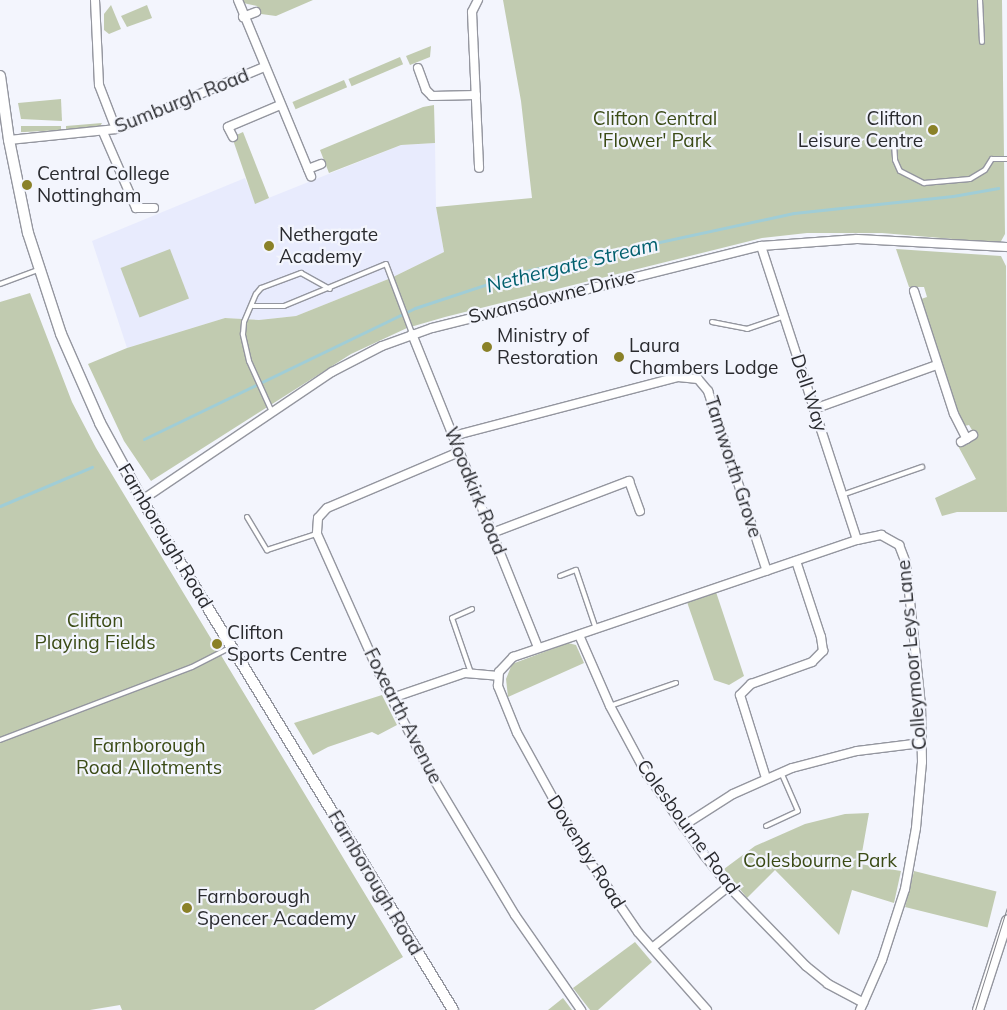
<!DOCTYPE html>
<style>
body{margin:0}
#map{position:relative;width:1007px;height:1010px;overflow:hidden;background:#f3f5fd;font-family:Mulish,sans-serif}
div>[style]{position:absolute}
.built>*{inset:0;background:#e8ebfd}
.green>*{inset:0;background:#c1cbb0;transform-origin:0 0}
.stream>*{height:3px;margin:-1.5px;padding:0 1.5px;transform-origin:1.5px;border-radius:1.5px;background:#a0cdd6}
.roads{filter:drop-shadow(1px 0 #94969f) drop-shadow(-1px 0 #94969f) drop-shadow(0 1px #94969f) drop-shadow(0 -1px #94969f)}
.service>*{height:4px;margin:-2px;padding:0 2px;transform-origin:2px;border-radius:2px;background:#fff}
.minor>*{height:8px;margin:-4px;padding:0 4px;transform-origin:4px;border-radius:4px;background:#fff}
.tertiary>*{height:10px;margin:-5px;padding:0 5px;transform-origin:5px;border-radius:5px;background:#fff}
.tram>*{height:1px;margin:-0.5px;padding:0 0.5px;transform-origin:0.5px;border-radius:0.5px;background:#818288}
.dots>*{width:14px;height:14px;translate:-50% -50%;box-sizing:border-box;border:2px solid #f3f5fd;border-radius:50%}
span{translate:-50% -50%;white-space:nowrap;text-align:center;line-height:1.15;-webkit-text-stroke:4.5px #f3f5fd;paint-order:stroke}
.street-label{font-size:19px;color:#2a2b2f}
.park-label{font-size:19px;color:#3b4b16}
.poi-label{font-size:19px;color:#2a2b2f}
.right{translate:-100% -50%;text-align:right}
.left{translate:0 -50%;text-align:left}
.water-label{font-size:20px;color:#005f6d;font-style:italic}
</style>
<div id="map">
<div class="built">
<i style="clip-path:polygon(435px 143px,436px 207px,444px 252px,391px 278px,296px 316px,259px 320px,225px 318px,127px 348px,92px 241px,245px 178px,256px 203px,401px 145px)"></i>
</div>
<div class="green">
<i style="clip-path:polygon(243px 0,313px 0,276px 16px,261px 14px,257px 6px,243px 3px)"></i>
<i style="clip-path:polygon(503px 0,1002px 0,1005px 234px,1000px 243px,882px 233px,807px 233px,762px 238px,445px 317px,407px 328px,351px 354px,151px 481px,124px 441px,88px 364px,127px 348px,225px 318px,259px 320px,296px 316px,391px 278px,444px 252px,436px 207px,532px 198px,521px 101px)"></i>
<i style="clip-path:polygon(111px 5px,121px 29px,109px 34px,104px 30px,104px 14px)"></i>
<i style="clip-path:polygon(147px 5px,152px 18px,127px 27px,121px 16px)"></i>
<i style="clip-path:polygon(431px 46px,430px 57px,410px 65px,406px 56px)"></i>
<i style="left:400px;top:57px;width:8px;height:56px;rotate:67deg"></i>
<i style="left:344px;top:80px;width:8px;height:56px;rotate:67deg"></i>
<i style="clip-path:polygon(61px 99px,62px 121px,21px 119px,18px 103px)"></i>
<i style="clip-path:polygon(434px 105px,435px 143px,401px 145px,329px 173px,320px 150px,423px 107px)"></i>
<i style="clip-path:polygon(102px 123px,99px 128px,66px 130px,66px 126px)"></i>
<i style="clip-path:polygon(21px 126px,61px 126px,61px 130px,25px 132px,21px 132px)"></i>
<i style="clip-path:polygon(243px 132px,269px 198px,255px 204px,232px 137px)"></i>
<i style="left:170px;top:249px;width:53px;height:53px;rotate:69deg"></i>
<i style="clip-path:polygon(896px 249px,1001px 256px,1006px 266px,1007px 512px,957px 512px,942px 516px,935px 498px,976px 479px,958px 446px,975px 435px,969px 425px,964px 426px,952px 398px,921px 299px,927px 297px,924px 287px,909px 287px)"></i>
<i style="clip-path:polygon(30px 293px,72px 402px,96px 448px,403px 957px,314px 1010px,122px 1010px,120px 1005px,90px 1010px,0 1010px,0 302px)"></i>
<i style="clip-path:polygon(716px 592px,744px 676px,729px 685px,714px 680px,687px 602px)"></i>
<i style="clip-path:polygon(568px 643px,576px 645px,584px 663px,508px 697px,506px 679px,512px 664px)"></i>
<i style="clip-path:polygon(382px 695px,397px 725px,378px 735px,372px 732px,328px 747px,313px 755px,294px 723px)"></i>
<i style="clip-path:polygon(869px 813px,860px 864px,901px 871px,894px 903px,852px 890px,839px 935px,775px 870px,747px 898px,724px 869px,755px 846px,805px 824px,845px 814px)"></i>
<i style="left:914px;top:871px;width:85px;height:37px;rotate:14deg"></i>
<i style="clip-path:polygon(635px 942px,652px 962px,598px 1010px,590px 1010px,573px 988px)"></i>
<i style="clip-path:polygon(563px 998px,572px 1010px,548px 1010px)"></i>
</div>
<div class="stream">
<i style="left:144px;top:439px;width:301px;rotate:-25.8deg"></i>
<i style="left:415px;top:308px;width:121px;rotate:-18.3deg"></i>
<i style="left:530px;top:270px;width:270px;rotate:-12.2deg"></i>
<i style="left:794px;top:213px;width:160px;rotate:-6.1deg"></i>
<i style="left:953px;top:196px;width:46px;rotate:-10.1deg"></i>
<i style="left:0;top:506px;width:100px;rotate:-23deg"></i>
</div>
<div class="roads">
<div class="service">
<i style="left:980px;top:0;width:42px;rotate:87.3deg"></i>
<i style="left:894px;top:144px;width:16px;rotate:86deg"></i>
<i style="left:895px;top:160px;width:12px;rotate:66deg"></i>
<i style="left:900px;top:171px;width:27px;rotate:27deg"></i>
<i style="left:924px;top:183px;width:46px;rotate:-5deg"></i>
<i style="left:970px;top:179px;width:17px;rotate:-31deg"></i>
<i style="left:985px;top:170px;width:13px;rotate:-58deg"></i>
<i style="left:992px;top:159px;width:15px"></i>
<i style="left:0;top:284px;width:40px;rotate:-20.2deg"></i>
<i style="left:253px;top:306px;width:31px"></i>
<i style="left:284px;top:306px;width:110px;rotate:-22.4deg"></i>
<i style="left:386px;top:264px;width:74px;rotate:69.4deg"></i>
<i style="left:712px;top:322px;width:36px;rotate:11deg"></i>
<i style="left:747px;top:329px;width:39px;rotate:-19deg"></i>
<i style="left:272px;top:412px;width:56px;rotate:-114.3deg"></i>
<i style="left:249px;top:361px;width:28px;rotate:-103deg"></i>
<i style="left:243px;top:334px;width:12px;rotate:-85deg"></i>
<i style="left:244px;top:322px;width:30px;rotate:-67deg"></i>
<i style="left:256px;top:294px;width:8px;rotate:-50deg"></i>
<i style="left:261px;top:288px;width:43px;rotate:-20.6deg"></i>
<i style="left:301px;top:273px;width:33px;rotate:29deg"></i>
<i style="left:842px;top:495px;width:85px;rotate:-19.3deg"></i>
<i style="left:247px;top:517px;width:39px;rotate:59deg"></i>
<i style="left:267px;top:550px;width:52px;rotate:-18.1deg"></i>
<i style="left:560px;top:576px;width:17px;rotate:-21deg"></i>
<i style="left:576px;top:570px;width:62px;rotate:71.3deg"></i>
<i style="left:471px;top:673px;width:58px;rotate:-109.1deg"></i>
<i style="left:452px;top:618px;width:22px;rotate:-24deg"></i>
<i style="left:610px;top:706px;width:70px;rotate:-19.2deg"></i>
<i style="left:0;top:740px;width:205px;rotate:-20.8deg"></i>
<i style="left:192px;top:667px;width:44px;rotate:-27.1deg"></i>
<i style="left:766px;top:826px;width:35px;rotate:-25deg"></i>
<i style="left:798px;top:811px;width:43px;rotate:-113.6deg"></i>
</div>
<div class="minor">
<i style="left:95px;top:0;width:85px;rotate:87.3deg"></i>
<i style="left:99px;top:85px;width:47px;rotate:68.9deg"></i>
<i style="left:238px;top:0;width:191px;rotate:67.5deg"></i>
<i style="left:478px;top:0;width:13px;rotate:117deg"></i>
<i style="left:472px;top:12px;width:156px;rotate:87.4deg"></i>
<i style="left:243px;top:17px;width:14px;rotate:-21deg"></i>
<i style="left:418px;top:68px;width:23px;rotate:70deg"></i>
<i style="left:426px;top:90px;width:8px;rotate:45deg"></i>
<i style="left:432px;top:96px;width:44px;rotate:-1.3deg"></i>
<i style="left:103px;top:132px;width:83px;rotate:66.5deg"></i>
<i style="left:136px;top:208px;width:18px"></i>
<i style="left:233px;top:137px;width:11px;rotate:-117deg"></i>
<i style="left:228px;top:127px;width:56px;rotate:-22.9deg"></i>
<i style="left:9px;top:140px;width:108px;rotate:-5.9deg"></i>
<i style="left:116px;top:129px;width:160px;rotate:-22.7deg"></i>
<i style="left:308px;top:169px;width:14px;rotate:-21deg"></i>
<i style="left:761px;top:246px;width:309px;rotate:71.9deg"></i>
<i style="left:914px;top:291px;width:129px;rotate:72deg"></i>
<i style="left:954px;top:414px;width:28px;rotate:63deg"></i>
<i style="left:412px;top:334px;width:338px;rotate:68.1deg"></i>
<i style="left:814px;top:409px;width:131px;rotate:-19.7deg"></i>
<i style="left:453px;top:436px;width:233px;rotate:-14.7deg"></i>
<i style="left:678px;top:377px;width:20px;rotate:6deg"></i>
<i style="left:698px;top:379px;width:16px;rotate:50deg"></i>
<i style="left:708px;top:391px;width:189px;rotate:71.9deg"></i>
<i style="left:961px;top:442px;width:14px;rotate:-30deg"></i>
<i style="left:459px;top:452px;width:143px;rotate:157deg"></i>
<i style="left:327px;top:508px;width:13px;rotate:132deg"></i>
<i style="left:318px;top:518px;width:16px;rotate:94deg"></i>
<i style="left:317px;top:534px;width:164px;rotate:65.9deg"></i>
<i style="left:384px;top:684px;width:106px;rotate:62.5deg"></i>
<i style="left:433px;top:778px;width:160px;rotate:59.1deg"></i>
<i style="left:515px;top:915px;width:116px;rotate:55.2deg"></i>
<i style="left:142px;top:500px;width:229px;rotate:-34deg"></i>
<i style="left:332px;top:372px;width:56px;rotate:-27.5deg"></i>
<i style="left:382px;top:346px;width:53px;rotate:-19.8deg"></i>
<i style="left:432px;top:328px;width:339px;rotate:-14deg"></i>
<i style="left:761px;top:246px;width:96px;rotate:-4.2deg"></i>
<i style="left:857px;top:239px;width:150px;rotate:3.1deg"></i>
<i style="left:492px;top:533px;width:147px;rotate:-20.8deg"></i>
<i style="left:629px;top:481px;width:32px;rotate:70deg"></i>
<i style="left:579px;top:635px;width:77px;rotate:66.4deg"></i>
<i style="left:610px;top:706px;width:76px;rotate:61.8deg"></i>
<i style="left:646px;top:773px;width:100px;rotate:54.7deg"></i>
<i style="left:704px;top:855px;width:46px;rotate:51.1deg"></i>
<i style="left:733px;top:891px;width:105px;rotate:45.8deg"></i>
<i style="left:806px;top:966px;width:28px;rotate:39deg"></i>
<i style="left:828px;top:984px;width:40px;rotate:28deg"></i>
<i style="left:392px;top:698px;width:77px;rotate:-18.9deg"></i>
<i style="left:465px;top:673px;width:33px;rotate:5deg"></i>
<i style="left:766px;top:778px;width:87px;rotate:-107.4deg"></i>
<i style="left:740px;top:695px;width:16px;rotate:-45deg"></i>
<i style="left:751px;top:684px;width:65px;rotate:-19.8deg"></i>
<i style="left:812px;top:662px;width:16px;rotate:-45deg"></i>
<i style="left:823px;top:651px;width:14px;rotate:-98deg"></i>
<i style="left:821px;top:637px;width:80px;rotate:-108.2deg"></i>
<i style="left:683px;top:826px;width:59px;rotate:-32.6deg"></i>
<i style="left:733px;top:794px;width:64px;rotate:-23.8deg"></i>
<i style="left:792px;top:768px;width:67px;rotate:-14.7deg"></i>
<i style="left:857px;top:751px;width:65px;rotate:-7deg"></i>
<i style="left:652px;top:948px;width:99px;rotate:-38.8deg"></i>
<i style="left:707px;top:1010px;width:104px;rotate:-131.5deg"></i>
<i style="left:638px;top:932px;width:103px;rotate:-124.3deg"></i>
<i style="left:580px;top:847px;width:130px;rotate:-118.9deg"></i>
<i style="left:517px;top:733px;width:51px;rotate:-112deg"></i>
<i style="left:498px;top:686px;width:14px;rotate:-86deg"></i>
<i style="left:499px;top:672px;width:21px;rotate:-47deg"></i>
<i style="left:513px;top:657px;width:363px;rotate:-18.8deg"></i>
<i style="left:857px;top:540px;width:25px;rotate:-12deg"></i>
<i style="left:881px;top:535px;width:21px;rotate:29deg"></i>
<i style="left:899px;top:545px;width:19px;rotate:69deg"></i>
<i style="left:906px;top:563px;width:143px;rotate:84deg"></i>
<i style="left:921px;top:705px;width:57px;rotate:89deg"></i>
<i style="left:922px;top:762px;width:66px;rotate:95.2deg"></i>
<i style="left:916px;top:828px;width:62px;rotate:100.2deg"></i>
<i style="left:905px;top:889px;width:75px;rotate:107.9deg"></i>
<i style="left:882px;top:960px;width:55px;rotate:113.7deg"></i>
</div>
<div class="tertiary">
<i style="left:0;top:76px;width:65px;rotate:82deg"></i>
<i style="left:9px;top:140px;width:95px;rotate:78.5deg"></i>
<i style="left:28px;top:233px;width:106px;rotate:71.9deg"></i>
<i style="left:61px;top:334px;width:97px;rotate:66.3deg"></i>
<i style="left:100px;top:423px;width:88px;rotate:61.4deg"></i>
<i style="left:142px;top:500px;width:597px;rotate:58.62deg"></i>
<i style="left:978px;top:1010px;width:94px;rotate:-72deg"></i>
</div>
</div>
<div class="tram">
<i style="left:975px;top:1010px;width:108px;rotate:-72.7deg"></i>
</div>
<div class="dots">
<i style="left:933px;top:130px;background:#8a8128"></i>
<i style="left:27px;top:185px;background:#8a8128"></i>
<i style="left:269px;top:246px;background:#8a8128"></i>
<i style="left:487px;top:347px;background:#8a8128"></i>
<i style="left:619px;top:357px;background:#8a8128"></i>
<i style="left:217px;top:644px;background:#8a8128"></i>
<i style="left:187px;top:908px;background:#8a8128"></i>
</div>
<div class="street-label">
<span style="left:182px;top:101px;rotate:-22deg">Sumburgh Road</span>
<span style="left:552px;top:297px;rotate:-14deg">Swansdowne Drive</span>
<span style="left:809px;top:393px;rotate:72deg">Dell Way</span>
<span style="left:733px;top:467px;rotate:72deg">Tamworth Grove</span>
<span style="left:475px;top:491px;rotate:68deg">Woodkirk Road</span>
<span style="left:165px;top:536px;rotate:59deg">Farnborough Road</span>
<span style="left:912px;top:655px;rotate:-95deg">Colleymoor Leys Lane</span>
<span style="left:403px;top:716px;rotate:63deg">Foxearth Avenue</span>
<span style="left:688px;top:827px;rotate:54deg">Colesbourne Road</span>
<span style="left:586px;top:852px;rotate:58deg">Dovenby Road</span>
<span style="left:375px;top:883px;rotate:59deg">Farnborough Road</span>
</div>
<div class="park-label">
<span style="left:655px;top:130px">Clifton Central<br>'Flower' Park</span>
<span style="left:95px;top:632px">Clifton<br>Playing Fields</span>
<span style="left:149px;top:757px">Farnborough<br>Road Allotments</span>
<span style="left:820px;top:861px">Colesbourne Park</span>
</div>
<div class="poi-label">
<span class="right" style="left:923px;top:130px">Clifton<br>Leisure Centre</span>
<span class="left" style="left:37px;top:185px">Central College<br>Nottingham</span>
<span class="left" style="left:279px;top:246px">Nethergate<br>Academy</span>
<span class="left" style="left:497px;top:347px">Ministry of<br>Restoration</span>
<span class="left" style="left:629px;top:357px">Laura<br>Chambers Lodge</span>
<span class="left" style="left:227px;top:644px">Clifton<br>Sports Centre</span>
<span class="left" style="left:197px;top:908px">Farnborough<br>Spencer Academy</span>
</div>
<div class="water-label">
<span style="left:572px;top:264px;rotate:-14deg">Nethergate Stream</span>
</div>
</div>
